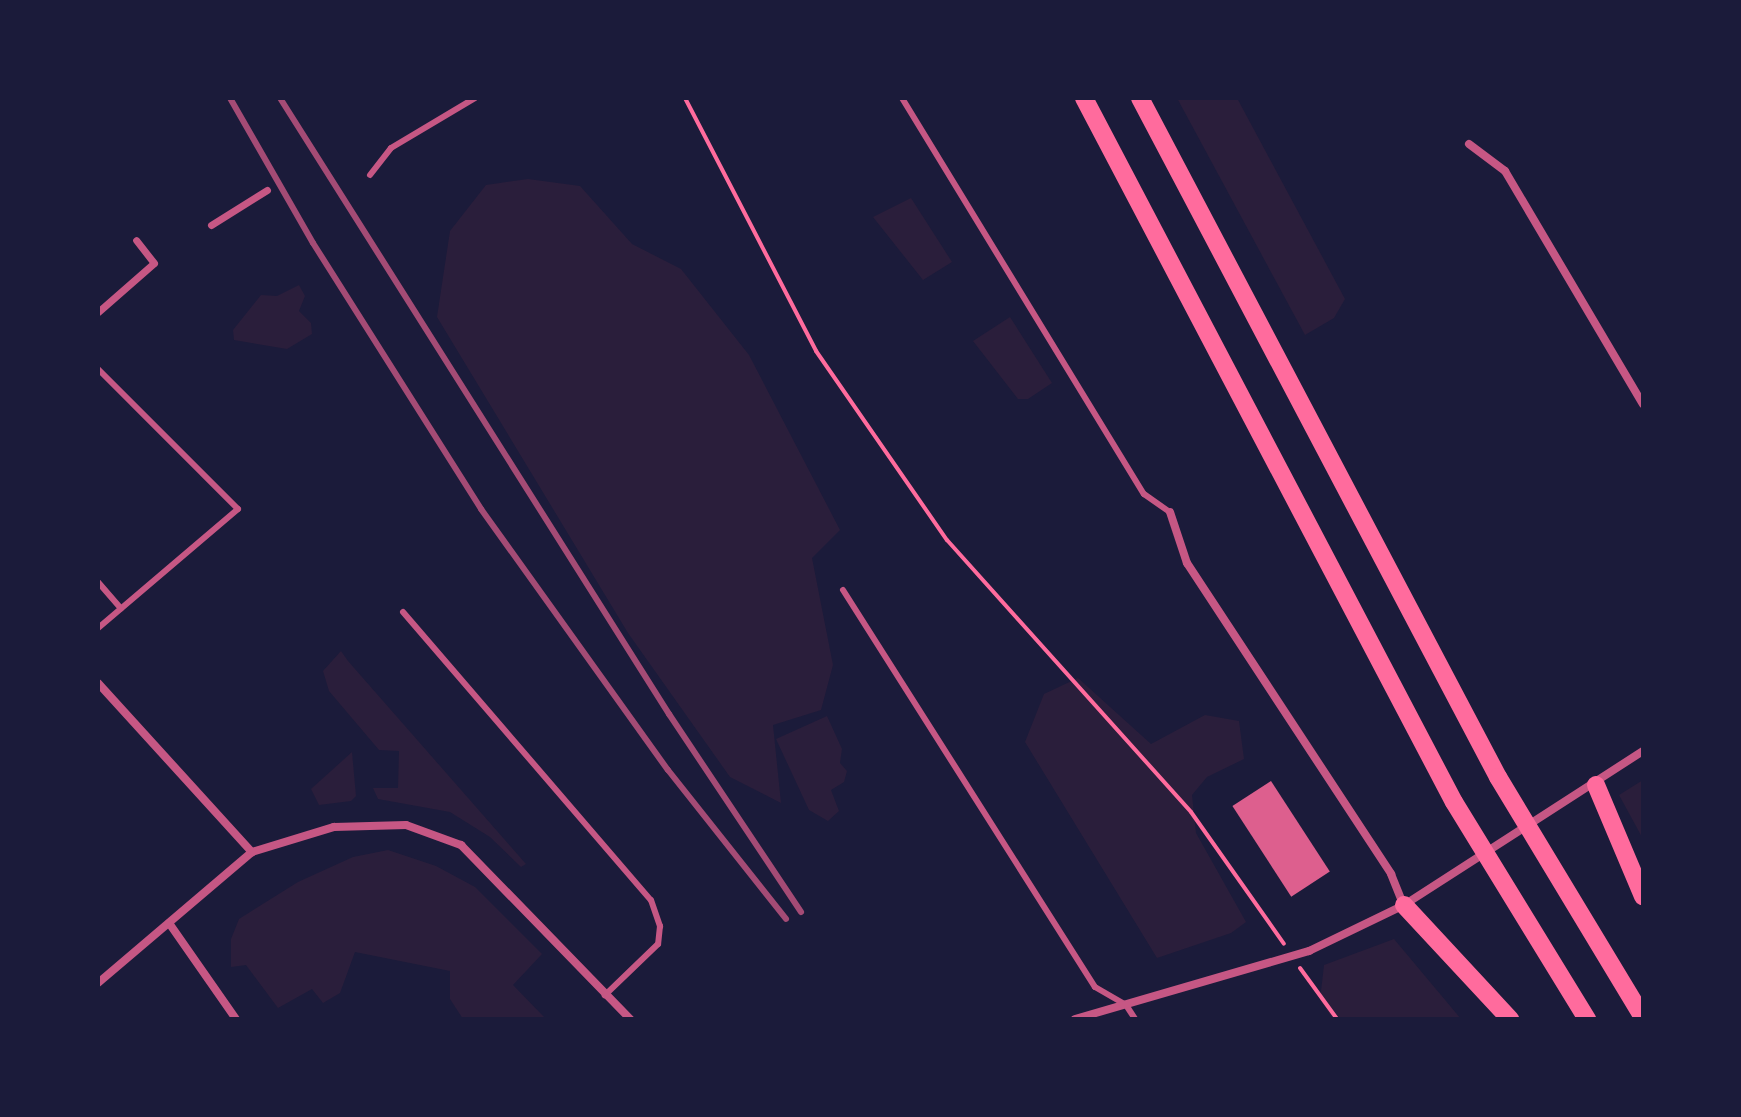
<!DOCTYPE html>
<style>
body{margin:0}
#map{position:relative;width:1741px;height:1117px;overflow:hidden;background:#1b1b3a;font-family:"Varela Round",sans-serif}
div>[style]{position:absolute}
.green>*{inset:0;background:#2a1e3b}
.building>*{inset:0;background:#dd5f8e;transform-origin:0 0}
.path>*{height:4px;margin:-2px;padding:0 2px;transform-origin:2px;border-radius:2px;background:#ff6b9d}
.service>*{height:6px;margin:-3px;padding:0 3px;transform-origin:3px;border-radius:3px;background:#c65784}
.pedestrian>*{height:7px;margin:-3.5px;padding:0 3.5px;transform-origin:3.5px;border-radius:3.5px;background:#c65784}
.minor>*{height:8px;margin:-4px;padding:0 4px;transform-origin:4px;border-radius:4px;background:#c65784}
.primary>*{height:18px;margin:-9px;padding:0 9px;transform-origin:9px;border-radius:9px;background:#ff6b9d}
.rail>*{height:6px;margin:-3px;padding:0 3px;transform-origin:3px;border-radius:3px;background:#a44b75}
span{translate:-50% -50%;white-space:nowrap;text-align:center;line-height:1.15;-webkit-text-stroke:6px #1b1b3a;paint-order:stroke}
.frame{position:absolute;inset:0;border:100px solid #1b1b3a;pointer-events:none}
</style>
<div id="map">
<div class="green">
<i style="clip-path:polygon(1177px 98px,1237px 98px,1345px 299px,1334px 318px,1305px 335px)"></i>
<i style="clip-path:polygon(528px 179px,580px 186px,632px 244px,681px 269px,749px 355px,840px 530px,812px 558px,833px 665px,821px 710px,773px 725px,781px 803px,730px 777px,628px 633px,437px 317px,450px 231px,486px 185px)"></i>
<i style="clip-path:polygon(911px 198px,952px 262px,923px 280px,873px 217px)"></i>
<i style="clip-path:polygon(299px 285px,305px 296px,299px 311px,311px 323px,312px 334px,287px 349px,234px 340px,233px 330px,261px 295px,277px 296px)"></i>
<i style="clip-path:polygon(1010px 317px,1052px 383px,1028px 399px,1018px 399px,973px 341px)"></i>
<i style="clip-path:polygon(341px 651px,348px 661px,526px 864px,521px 867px,490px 837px,450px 812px,378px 799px,373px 788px,398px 788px,399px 751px,379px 750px,329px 691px,323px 671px)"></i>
<i style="clip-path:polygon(1078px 678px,1151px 744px,1205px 715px,1239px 721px,1244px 759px,1207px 777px,1192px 795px,1196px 833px,1246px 922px,1231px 933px,1157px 958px,1025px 742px,1044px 694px)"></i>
<i style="clip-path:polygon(827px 716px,842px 749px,840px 763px,847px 771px,844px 782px,831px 790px,839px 811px,828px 821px,809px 810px,776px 739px)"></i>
<i style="clip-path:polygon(352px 752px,356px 796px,351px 801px,319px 805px,311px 789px)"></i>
<i style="clip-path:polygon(1643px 780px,1643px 839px,1619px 795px)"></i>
<i style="clip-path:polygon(388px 850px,436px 866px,475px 887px,542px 954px,513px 985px,546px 1019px,463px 1019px,450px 999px,450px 971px,355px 952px,340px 993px,323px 1003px,312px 989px,278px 1008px,246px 965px,231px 967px,231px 939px,239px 919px,298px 882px,353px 857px)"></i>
<i style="clip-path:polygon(1394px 939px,1461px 1019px,1333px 1019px,1320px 1000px,1324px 965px)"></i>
</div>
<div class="building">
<i style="left:1271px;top:781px;width:108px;height:46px;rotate:57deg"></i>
</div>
<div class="path">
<i style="left:685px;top:98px;width:285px;rotate:62.6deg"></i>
<i style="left:816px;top:351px;width:230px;rotate:55.3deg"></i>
<i style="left:947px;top:540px;width:365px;rotate:48.1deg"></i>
<i style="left:1191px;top:812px;width:161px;rotate:54.8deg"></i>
<i style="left:1300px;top:968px;width:63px;rotate:54deg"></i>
</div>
<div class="service">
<i style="left:902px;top:98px;width:464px;rotate:58.6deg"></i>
<i style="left:1144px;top:494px;width:32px;rotate:35deg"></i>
<i style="left:370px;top:175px;width:34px;rotate:-52deg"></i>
<i style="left:391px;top:148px;width:98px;rotate:-30.8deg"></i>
<i style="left:98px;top:369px;width:198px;rotate:45deg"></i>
<i style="left:238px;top:509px;width:184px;rotate:139.6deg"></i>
<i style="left:98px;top:582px;width:35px;rotate:49deg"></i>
<i style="left:843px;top:590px;width:470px;rotate:57.6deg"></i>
<i style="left:1095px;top:987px;width:36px;rotate:30deg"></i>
<i style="left:1126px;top:1005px;width:17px;rotate:57deg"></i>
<i style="left:403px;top:612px;width:380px;rotate:49.3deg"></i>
<i style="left:651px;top:900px;width:28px;rotate:71deg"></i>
<i style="left:660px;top:926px;width:18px;rotate:96deg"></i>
<i style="left:658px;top:944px;width:74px;rotate:136.1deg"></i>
</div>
<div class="pedestrian">
<i style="left:211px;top:225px;width:66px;rotate:-32deg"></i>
<i style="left:98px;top:312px;width:74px;rotate:-41.2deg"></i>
<i style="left:154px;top:263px;width:29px;rotate:-128deg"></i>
</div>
<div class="minor">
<i style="left:1469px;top:144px;width:45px;rotate:36.9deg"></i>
<i style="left:1505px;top:171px;width:271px;rotate:59.4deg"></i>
<i style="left:1170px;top:512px;width:54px;rotate:71.6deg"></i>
<i style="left:1187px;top:563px;width:372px;rotate:56.7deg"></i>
<i style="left:1391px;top:874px;width:32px;rotate:68deg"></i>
<i style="left:98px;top:683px;width:229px;rotate:47.7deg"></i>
<i style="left:169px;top:923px;width:117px;rotate:55.1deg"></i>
<i style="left:98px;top:983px;width:202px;rotate:-40.4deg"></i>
<i style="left:252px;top:852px;width:86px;rotate:-17deg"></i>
<i style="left:334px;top:827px;width:72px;rotate:-1.6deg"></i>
<i style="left:406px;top:825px;width:59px;rotate:20deg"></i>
<i style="left:461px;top:845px;width:243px;rotate:45.8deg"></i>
<i style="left:1075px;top:1019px;width:244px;rotate:-16.2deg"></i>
<i style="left:1309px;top:951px;width:106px;rotate:-25.8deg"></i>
<i style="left:1404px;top:905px;width:284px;rotate:-32.8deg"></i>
</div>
<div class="primary">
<i style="left:1084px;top:98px;width:795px;rotate:62.28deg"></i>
<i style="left:1454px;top:802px;width:255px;rotate:58.5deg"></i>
<i style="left:1140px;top:98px;width:768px;rotate:62.2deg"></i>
<i style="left:1498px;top:777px;width:280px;rotate:58.9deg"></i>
<i style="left:1596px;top:785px;width:121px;rotate:67.1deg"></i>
<i style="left:1404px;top:905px;width:156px;rotate:47.1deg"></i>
</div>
<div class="rail">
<i style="left:230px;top:98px;width:167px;rotate:60.2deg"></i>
<i style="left:313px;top:243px;width:315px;rotate:57.7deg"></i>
<i style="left:481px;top:509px;width:321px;rotate:54.4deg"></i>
<i style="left:668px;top:770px;width:190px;rotate:51.6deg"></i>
<i style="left:280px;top:98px;width:729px;rotate:57.73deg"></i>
<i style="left:669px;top:714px;width:238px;rotate:56.3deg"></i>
</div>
<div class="frame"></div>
</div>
